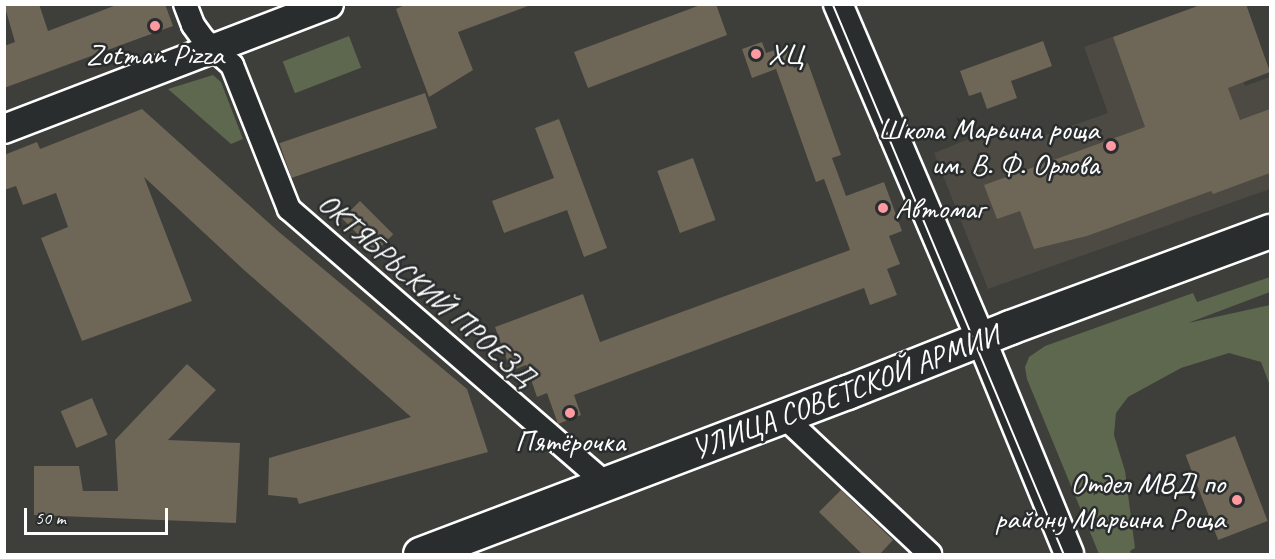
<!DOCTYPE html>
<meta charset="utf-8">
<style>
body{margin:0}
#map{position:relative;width:1275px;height:559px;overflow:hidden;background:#3e3e3a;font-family:Caveat,sans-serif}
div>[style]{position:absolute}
.built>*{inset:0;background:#4c4a42}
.green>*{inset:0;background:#5d684f;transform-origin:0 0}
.building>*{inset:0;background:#6e6656;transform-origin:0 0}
.roads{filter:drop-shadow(2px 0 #fff) drop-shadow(-2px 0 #fff) drop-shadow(0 2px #fff) drop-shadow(0 -2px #fff)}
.minor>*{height:22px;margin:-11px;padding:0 11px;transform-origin:11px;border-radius:11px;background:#2a2d2e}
.tertiary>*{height:28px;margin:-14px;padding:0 14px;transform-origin:14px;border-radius:14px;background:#2a2d2e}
.secondary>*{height:33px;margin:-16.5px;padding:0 16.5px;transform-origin:16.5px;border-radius:16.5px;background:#2a2d2e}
.tram>*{height:1.5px;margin:-0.75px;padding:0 0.75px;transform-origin:0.75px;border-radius:0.75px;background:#fff}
.dots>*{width:16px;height:16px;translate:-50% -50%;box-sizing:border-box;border:3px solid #2a2d2e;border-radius:50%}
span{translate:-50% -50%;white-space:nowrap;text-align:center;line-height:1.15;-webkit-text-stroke:5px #2a2d2e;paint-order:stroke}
.poi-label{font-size:30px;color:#fff}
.left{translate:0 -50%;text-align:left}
.right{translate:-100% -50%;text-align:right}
.street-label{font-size:30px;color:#fff}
.frame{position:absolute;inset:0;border:6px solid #fff;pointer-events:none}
.scale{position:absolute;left:24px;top:508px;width:144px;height:27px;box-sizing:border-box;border:3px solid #fff;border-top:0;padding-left:8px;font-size:18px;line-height:21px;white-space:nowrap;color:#fff;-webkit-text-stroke:4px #2a2d2e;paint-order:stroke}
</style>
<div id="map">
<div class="built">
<i style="clip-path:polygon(1202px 5px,1214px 5px,1245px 86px,1270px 77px,1270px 189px,988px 289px,934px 153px,983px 133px,1034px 139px,1108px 113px,1084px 47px)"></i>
</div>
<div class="green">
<i style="left:349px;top:36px;width:34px;height:71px;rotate:69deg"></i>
<i style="clip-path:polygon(213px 75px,221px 82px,243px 139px,231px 144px,168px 89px)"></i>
<i style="clip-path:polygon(1270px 277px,1270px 292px,1188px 323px,1270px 305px,1270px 386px,1261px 362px,1229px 353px,1181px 368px,1128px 397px,1116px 413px,1114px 435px,1125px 471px,1135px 548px,1130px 551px,1131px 554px,1099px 554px,1027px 379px,1025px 367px,1029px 357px,1045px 346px,1193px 293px,1197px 302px)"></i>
</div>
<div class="building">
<i style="clip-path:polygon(4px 4px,39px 4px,48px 31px,119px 4px,165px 4px,173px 26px,4px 88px,4px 46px,15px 42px)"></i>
<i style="clip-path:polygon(407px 4px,528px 4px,528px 6px,458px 32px,473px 70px,429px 97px,396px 9px)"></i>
<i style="clip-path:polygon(703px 4px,716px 4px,727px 35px,588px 88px,574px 52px)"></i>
<i style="clip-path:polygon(1203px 4px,1246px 4px,1270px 72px,1228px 88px,1240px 120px,1270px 109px,1270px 173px,1213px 194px,1211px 191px,1087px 236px,1034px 249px,1020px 211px,997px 219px,984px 185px,1145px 127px,1113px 37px)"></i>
<i style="clip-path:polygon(1043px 41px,1052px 66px,1011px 81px,1017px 98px,987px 109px,981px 92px,969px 96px,960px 71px)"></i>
<i style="clip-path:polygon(762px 42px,766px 53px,787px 46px,794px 68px,808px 63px,841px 155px,832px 158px,846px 196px,884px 182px,902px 231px,889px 236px,900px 264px,887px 269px,897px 295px,870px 305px,864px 288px,574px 395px,581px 415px,558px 424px,547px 393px,537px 397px,526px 365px,511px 371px,495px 327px,583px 294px,600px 342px,850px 250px,824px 179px,816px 182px,776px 69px,752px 78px,742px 49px)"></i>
<i style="left:425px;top:93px;width:37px;height:154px;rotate:71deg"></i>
<i style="clip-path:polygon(142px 109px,279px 232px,467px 389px,488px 452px,299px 504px,297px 498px,268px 495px,269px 458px,411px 417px,244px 270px,144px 177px,192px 301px,82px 341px,41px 238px,68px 227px,56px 193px,23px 205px,16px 186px,4px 190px,4px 155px,37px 142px,40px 149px)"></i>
<i style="clip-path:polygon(559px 119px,607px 248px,584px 257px,567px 210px,504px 233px,492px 201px,554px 178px,535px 128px)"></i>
<i style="left:693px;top:158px;width:66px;height:38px;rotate:70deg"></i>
<i style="left:360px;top:201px;width:47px;height:25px;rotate:45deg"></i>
<i style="clip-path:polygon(187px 364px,216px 390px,168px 440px,240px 443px,236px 523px,34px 515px,34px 466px,79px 466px,83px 491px,118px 491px,115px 440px)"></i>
<i style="left:92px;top:398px;width:40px;height:34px;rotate:67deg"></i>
<i style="left:1235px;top:436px;width:91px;height:53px;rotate:69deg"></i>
<i style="clip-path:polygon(841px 490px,893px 540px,879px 555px,863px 555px,819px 512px)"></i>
</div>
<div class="roads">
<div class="minor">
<i style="left:185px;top:4px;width:22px;rotate:69deg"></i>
<i style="left:193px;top:25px;width:17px;rotate:54deg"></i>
<i style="left:203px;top:39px;width:39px;rotate:42deg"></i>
<i style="left:232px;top:65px;width:155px;rotate:68.4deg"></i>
<i style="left:289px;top:209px;width:420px;rotate:40.9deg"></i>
<i style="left:783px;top:416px;width:202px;rotate:43.2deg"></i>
</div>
<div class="tertiary">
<i style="left:838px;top:4px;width:364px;rotate:66.9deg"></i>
<i style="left:981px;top:339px;width:232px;rotate:67.7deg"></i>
<i style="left:4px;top:129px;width:348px;rotate:-21deg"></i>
</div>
<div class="secondary">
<i style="left:420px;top:554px;width:457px;rotate:-20.8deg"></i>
<i style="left:847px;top:392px;width:175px;rotate:-21.7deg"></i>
<i style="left:1010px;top:327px;width:277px;rotate:-20.3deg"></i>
</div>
</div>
<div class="tram">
<i style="left:833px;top:4px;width:597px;rotate:67.22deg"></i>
</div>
<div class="dots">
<i style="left:155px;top:26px;background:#ff9aa2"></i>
<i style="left:756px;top:54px;background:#ff9aa2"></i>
<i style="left:1111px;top:146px;background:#ff9aa2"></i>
<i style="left:883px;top:208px;background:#ff9aa2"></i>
<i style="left:570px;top:413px;background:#ff9aa2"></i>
<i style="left:1237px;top:500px;background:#ff9aa2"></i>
</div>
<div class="poi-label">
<span style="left:155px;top:54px">Zotman Pizza</span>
<span class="left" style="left:768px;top:54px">ХЦ</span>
<span class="right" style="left:1099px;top:146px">Школа Марьина роща<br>им. В. Ф. Орлова</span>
<span class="left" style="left:895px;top:208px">Автомаг</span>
<span style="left:570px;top:441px">Пятёрочка</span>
<span class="right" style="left:1225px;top:500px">Отдел МВД по<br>району Марьина Роща</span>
</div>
<div class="street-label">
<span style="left:427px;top:289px;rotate:41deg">ОКТЯБРЬСКИЙ ПРОЕЗД</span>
<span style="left:845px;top:392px;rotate:-21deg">УЛИЦА СОВЕТСКОЙ АРМИИ</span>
</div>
<div class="frame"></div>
<div class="scale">50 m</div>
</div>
